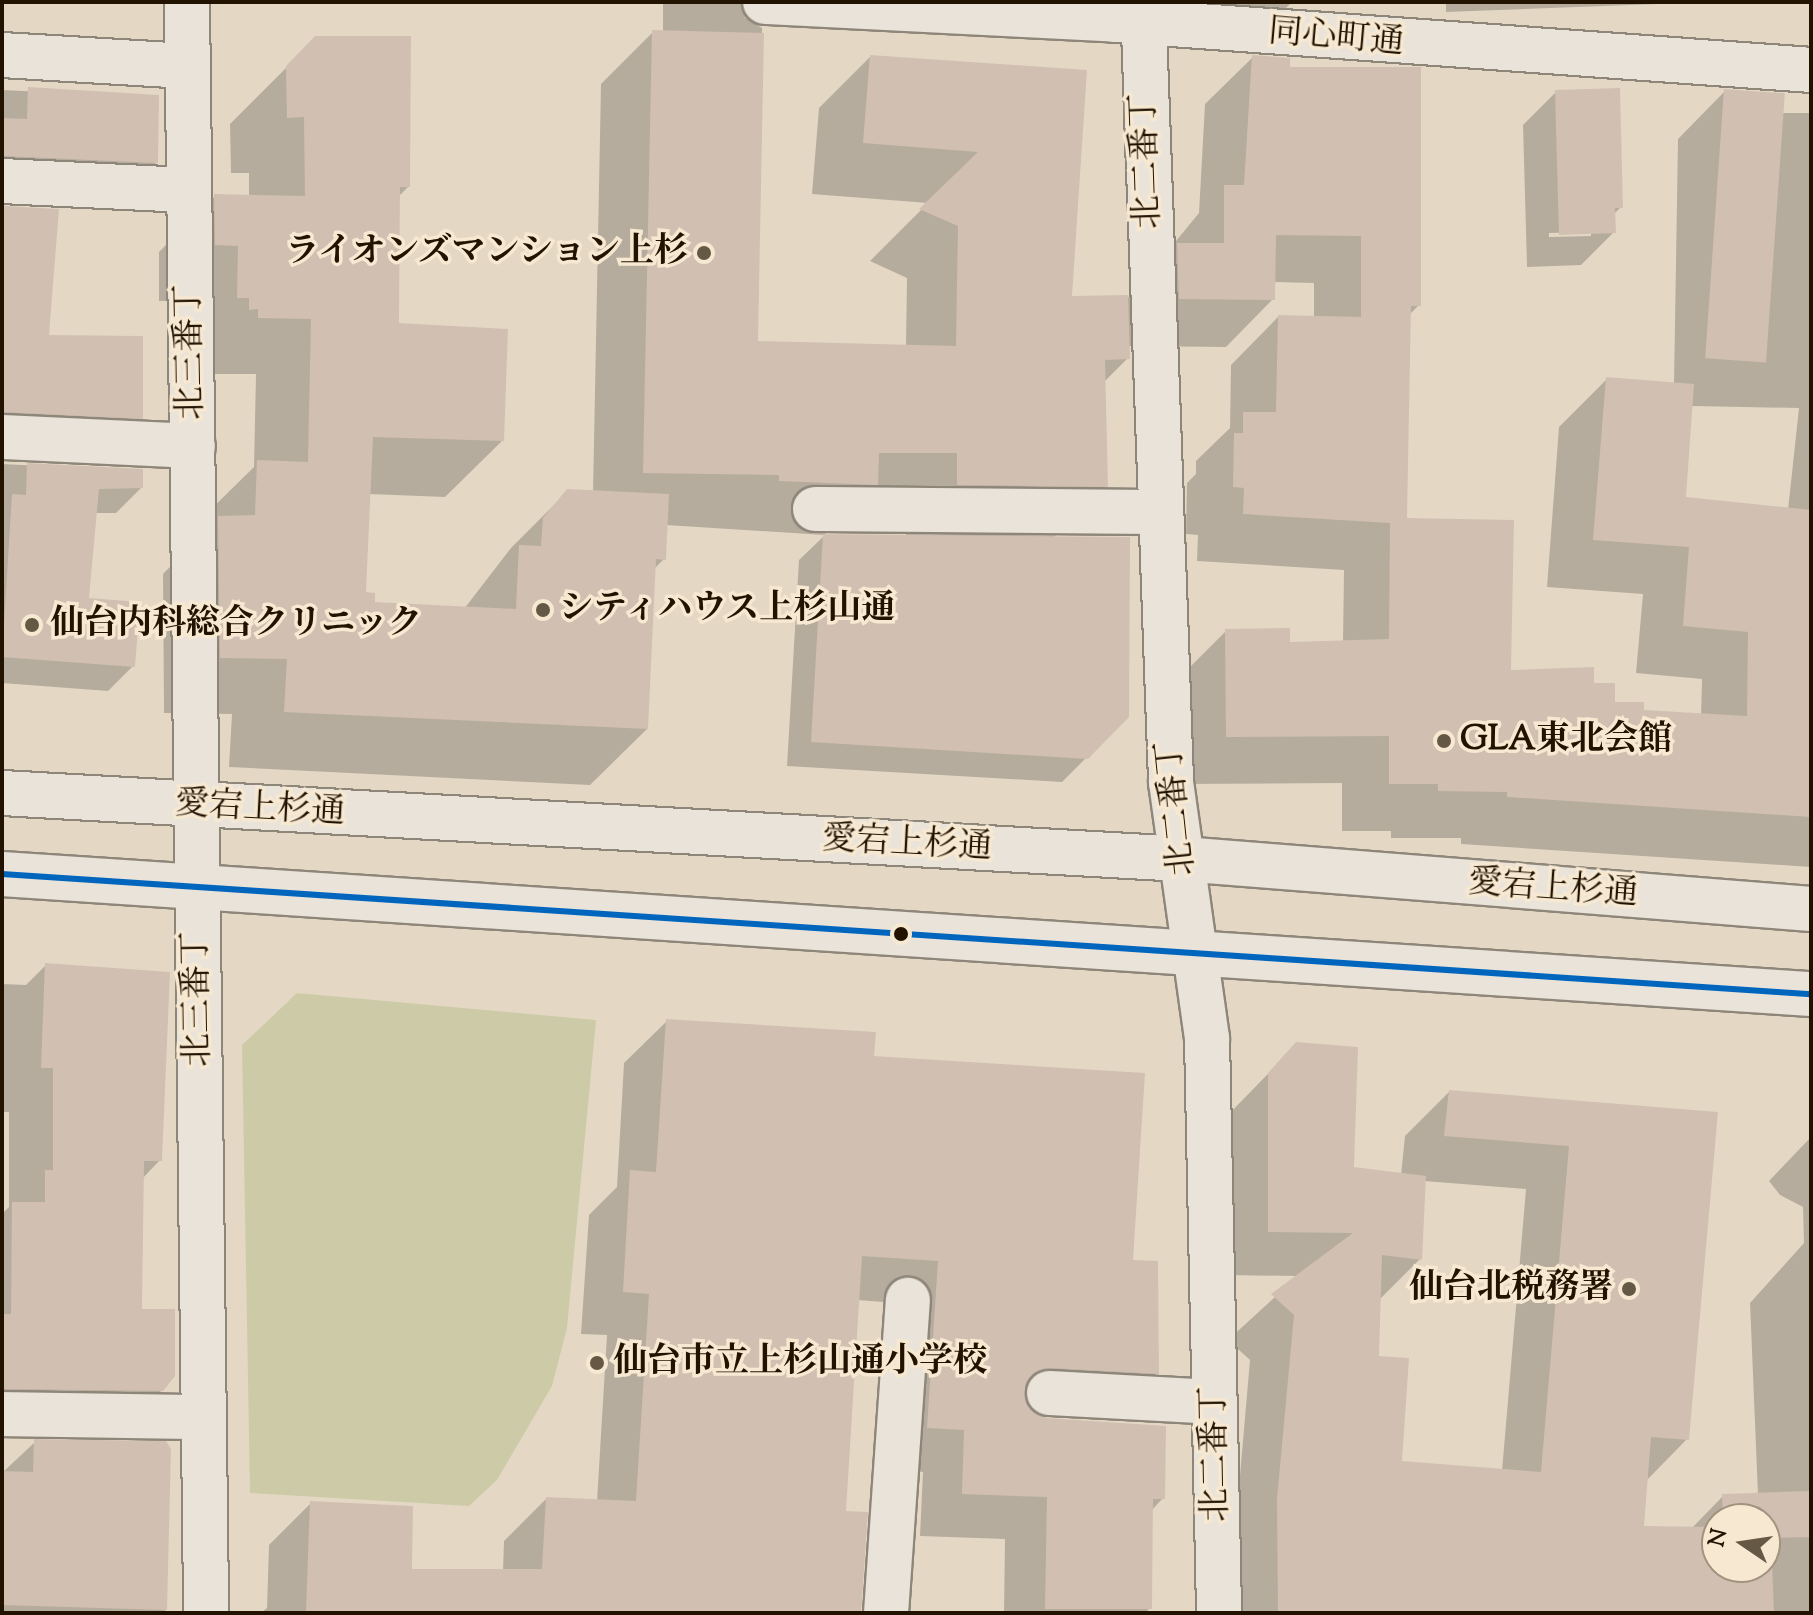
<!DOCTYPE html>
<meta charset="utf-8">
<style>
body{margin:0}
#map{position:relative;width:1813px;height:1615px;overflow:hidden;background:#e4d8c5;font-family:"Sorts Mill Goudy","Noto Serif JP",serif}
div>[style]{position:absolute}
.green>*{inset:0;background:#cdcba7}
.shadow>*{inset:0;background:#0003}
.building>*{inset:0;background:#d1c0b2;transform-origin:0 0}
.roads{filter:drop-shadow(2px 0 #8e8679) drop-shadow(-2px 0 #8e8679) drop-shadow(0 2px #8e8679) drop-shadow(0 -2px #8e8679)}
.minor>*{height:44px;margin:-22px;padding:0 22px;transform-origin:22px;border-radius:22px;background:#e9e3d9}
.bus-1>*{height:6px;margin:-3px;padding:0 3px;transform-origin:3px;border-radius:3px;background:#0065bd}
.dots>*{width:22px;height:22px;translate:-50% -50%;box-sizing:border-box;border:4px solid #f6e8d1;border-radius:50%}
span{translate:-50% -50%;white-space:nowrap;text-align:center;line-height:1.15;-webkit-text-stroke:7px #f6e8d1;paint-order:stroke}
.street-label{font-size:34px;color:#211300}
.poi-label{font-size:34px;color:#211300;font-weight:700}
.right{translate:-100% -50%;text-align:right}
.left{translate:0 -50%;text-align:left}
.frame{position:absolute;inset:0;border:4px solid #211300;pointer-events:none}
.north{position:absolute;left:1701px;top:1503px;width:80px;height:80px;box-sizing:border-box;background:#f6e8d1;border:2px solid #a1937d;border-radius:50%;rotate:283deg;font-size:22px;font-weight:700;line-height:32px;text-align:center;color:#211300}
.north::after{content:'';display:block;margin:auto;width:28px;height:36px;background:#655845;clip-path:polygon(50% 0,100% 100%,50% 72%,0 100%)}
</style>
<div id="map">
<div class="green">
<i style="clip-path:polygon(297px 993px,596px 1020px,567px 1328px,552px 1386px,497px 1480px,469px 1506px,250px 1493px,242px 1045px)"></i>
</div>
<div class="shadow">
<i style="clip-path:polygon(evenodd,663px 2px,1051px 2px,1021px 32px,744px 17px,762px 28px,756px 343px,906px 347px,907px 278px,870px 261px,928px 203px,812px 194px,819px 108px,870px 57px,1085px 72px,1070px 298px,1130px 297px,1199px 213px,1205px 104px,1253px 57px,1287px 69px,1419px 305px,1409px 315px,1405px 520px,1509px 672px,1592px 685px,1613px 704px,1642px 712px,1701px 716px,1702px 679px,1636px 673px,1643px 594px,1547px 587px,1559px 427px,1607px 379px,1674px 384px,1678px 139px,1725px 91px,1783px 113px,1811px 113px,1811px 867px,1461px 844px,1461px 838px,1391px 838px,1391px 831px,1342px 831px,1342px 783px,1179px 784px,1178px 679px,1226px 631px,1288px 644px,1343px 642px,1344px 570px,1197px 561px,1198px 535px,1186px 534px,1187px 483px,1196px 474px,1196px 461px,1230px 428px,1231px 365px,1278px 317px,1314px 318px,1314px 283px,1273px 282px,1273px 299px,1226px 347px,1128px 346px,1128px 358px,1103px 383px,1106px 486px,1053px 538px,1127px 717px,1062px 782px,787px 766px,799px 560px,824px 536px,906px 537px,906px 504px,856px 504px,824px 535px,666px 525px,664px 559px,654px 569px,647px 729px,590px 785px,229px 767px,232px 714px,164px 713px,163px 574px,201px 535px,202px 518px,254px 467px,256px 374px,203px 374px,182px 301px,159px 301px,159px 252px,215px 196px,249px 197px,249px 173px,231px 173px,230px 124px,316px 38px,408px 187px,398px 197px,397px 325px,502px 441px,445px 497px,369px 494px,364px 594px,373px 604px,464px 609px,511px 548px,568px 491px,593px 492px,601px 84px,653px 32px,663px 33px,663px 2px,1691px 406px,1799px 408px,1788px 510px,1683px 499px,1691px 406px)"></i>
<i style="clip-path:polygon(1178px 2px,1292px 2px,1261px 33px,1180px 36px)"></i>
<i style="clip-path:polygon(1334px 2px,1386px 2px,1384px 4px)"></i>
<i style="clip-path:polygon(1446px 2px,1711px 2px,1446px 12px)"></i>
<i style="clip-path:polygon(2px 90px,157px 97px,156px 163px,131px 188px,2px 181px)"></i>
<i style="clip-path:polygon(evenodd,1556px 92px,1621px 207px,1614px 214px,1614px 232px,1581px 265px,1527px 267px,1523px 125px,1556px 92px,1591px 232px,1591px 236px,1549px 237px,1549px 233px,1591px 232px)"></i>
<i style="clip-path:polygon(2px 206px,57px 211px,47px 337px,141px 418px,116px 443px,2px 437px)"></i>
<i style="clip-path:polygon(2px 464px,141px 471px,141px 488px,116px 513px,95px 513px,87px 600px,133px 666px,108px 691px,2px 683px)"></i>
<i style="clip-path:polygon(46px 965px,160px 1160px,142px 1179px,140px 1311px,162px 1390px,117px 1435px,2px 1436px,2px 1214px,9px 1207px,9px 1112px,2px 1112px,2px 984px,26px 985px)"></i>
<i style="clip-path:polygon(667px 1021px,872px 1058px,1131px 1262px,1157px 1373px,1114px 1415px,1032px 1411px,1163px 1498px,1151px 1511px,1150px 1608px,1145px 1613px,1004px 1613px,1005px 1539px,920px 1536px,923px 1472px,885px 1469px,897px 1303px,857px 1300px,844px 1512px,860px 1613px,261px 1613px,267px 1608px,269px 1545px,311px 1503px,410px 1571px,503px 1571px,504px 1541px,546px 1499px,597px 1501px,607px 1335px,581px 1334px,589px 1215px,617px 1187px,624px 1063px)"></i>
<i style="clip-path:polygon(evenodd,1297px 1044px,1352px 1169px,1401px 1175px,1405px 1136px,1449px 1092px,1716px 1114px,1687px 1439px,1646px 1481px,1642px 1528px,1691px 1529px,1723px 1496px,1758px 1495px,1750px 1303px,1804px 1243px,1803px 1207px,1780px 1195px,1769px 1181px,1811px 1137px,1811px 1613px,1234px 1613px,1234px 1545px,1250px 1360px,1228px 1340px,1298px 1276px,1224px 1275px,1224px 1119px,1297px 1044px,1424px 1181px,1526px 1189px,1502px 1471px,1400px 1463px,1376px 1358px,1378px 1301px,1420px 1259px,1424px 1181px,1297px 1044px,1717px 1519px,1765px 1519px,1765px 1567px,1717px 1567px,1717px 1519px)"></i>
<i style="clip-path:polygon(35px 1442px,169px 1449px,165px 1613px,2px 1613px,2px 1473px)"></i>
</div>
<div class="building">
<i style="clip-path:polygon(652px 30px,764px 33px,758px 341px,956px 346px,958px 226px,919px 209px,978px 152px,863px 143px,870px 55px,1087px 70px,1072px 296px,1128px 295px,1130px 359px,1105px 360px,1108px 487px,957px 485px,957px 453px,879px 453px,878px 485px,779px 481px,779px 475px,643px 473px)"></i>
<i style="clip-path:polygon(315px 36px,411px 36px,410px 187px,400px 187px,399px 323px,508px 329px,504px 441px,373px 437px,366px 592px,375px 593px,375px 602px,516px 609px,519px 545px,541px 546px,543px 518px,567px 489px,669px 494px,666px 560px,656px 559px,648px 729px,284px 712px,287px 659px,220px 658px,218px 516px,255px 515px,257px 460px,308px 462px,311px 319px,258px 318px,258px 309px,249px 310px,249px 298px,237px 298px,238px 246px,215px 245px,214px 194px,305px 196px,304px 117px,287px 118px,286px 66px)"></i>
<i style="clip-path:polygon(1252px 55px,1290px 58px,1290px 67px,1421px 67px,1421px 306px,1411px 306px,1407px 518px,1514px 520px,1511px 670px,1594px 667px,1594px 683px,1615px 683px,1615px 702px,1644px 702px,1644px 710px,1747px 716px,1748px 632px,1683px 626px,1689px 547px,1593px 540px,1606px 377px,1694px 384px,1686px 497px,1811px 510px,1811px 817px,1507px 797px,1507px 792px,1438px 791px,1438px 784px,1389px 784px,1389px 736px,1226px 737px,1225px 629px,1290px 628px,1290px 642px,1389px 639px,1390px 523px,1243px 514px,1244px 488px,1233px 487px,1234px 433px,1243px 433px,1243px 412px,1276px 412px,1278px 315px,1361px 317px,1361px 236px,1276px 235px,1275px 300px,1179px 299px,1177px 243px,1224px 243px,1224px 185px,1244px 185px)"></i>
<i style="clip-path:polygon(28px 87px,159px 95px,158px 163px,2px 156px,2px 118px,27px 119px)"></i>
<i style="clip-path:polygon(1620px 88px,1623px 208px,1615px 208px,1616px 233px,1559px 235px,1555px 90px)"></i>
<i style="left:1724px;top:89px;width:61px;height:270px;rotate:4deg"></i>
<i style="clip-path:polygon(2px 206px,59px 209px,49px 335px,143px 336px,143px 419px,2px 412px)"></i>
<i style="clip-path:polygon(27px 463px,143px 469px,143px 488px,99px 489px,89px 598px,140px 602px,135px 667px,2px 657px,12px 494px,26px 495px)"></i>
<i style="clip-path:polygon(823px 534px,1130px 537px,1129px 717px,1088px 759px,811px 742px)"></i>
<i style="clip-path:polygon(45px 963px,170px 972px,162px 1161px,144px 1161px,142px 1309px,175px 1309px,175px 1376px,163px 1391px,2px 1389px,2px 1314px,11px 1314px,12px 1202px,45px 1202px,45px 1170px,53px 1170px,53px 1068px,41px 1068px)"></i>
<i style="clip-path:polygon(666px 1019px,876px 1032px,874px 1056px,1145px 1073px,1133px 1260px,1158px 1261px,1159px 1374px,1050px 1368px,1029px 1379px,1024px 1392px,1027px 1405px,1047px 1418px,1166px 1426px,1165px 1499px,1153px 1499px,1152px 1609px,1045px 1609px,1047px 1497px,962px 1494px,964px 1430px,927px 1428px,938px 1261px,862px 1256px,846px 1511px,868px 1512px,861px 1613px,306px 1613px,310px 1501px,413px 1506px,412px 1569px,542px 1569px,546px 1497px,636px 1501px,649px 1294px,623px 1292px,630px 1170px,656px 1172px)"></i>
<i style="clip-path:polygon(1296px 1042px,1358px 1047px,1354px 1167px,1426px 1176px,1422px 1260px,1382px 1255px,1379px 1356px,1409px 1358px,1402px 1461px,1541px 1472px,1569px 1146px,1444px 1136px,1449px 1090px,1718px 1112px,1689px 1440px,1651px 1437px,1644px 1526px,1717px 1527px,1717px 1567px,1765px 1567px,1765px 1519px,1723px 1519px,1722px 1494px,1811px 1491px,1811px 1537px,1771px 1538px,1774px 1613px,1278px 1613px,1277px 1499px,1294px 1315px,1271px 1294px,1353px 1233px,1268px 1232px,1268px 1073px)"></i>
<i style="clip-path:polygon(34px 1439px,166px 1441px,171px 1449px,167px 1610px,2px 1605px,2px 1471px,33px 1472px)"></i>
</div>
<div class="roads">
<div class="minor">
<i style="left:187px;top:2px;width:1611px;rotate:89.32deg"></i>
<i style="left:765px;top:2px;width:351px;rotate:2.9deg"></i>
<i style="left:1116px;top:20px;width:697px;rotate:4.11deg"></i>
<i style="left:1143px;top:2px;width:781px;rotate:87.94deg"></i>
<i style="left:1171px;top:782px;width:259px;rotate:82deg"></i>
<i style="left:1207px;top:1038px;width:575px;rotate:88.8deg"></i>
<i style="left:2px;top:55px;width:185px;rotate:3.4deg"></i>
<i style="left:2px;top:181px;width:187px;rotate:2.8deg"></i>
<i style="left:2px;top:437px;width:191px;rotate:2.7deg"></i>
<i style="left:815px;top:509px;width:344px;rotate:0.5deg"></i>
<i style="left:2px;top:793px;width:1182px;rotate:3.2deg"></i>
<i style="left:1182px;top:859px;width:631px;rotate:4.54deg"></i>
<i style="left:2px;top:874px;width:1813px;rotate:3.8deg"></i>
<i style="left:1049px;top:1393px;width:165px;rotate:3.1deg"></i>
<i style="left:2px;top:1414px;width:200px;rotate:0.9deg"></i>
<i style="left:886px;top:1613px;width:314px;rotate:-86deg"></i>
</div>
</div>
<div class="bus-1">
<i style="left:2px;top:874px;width:1813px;rotate:3.8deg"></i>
</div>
<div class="dots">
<i style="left:704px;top:253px;background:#655845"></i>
<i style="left:543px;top:610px;background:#655845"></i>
<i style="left:32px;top:625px;background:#655845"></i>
<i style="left:1444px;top:741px;background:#655845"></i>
<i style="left:901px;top:934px;background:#211300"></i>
<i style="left:1629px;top:1289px;background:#655845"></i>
<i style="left:597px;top:1363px;background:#655845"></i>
</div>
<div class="street-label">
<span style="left:1336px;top:38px;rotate:5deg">同心町通</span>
<span style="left:1147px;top:161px;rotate:-92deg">北二番丁</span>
<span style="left:191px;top:352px;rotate:-91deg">北三番丁</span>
<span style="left:1177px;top:808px;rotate:-96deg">北二番丁</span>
<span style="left:260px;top:809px;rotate:3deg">愛宕上杉通</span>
<span style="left:907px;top:844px;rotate:3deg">愛宕上杉通</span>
<span style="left:1553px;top:889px;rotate:4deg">愛宕上杉通</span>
<span style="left:198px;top:999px;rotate:-91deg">北三番丁</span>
<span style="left:1216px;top:1454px;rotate:-91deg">北二番丁</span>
</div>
<div class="poi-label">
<span class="right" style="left:688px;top:253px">ライオンズマンション上杉</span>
<span class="left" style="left:559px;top:610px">シティハウス上杉山通</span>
<span class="left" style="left:50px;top:625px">仙台内科総合クリニック</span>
<span class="left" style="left:1460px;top:741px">GLA東北会館</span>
<span class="right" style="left:1613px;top:1289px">仙台北税務署</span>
<span class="left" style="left:613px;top:1363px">仙台市立上杉山通小学校</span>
</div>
<div class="frame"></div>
<div class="north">N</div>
</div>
